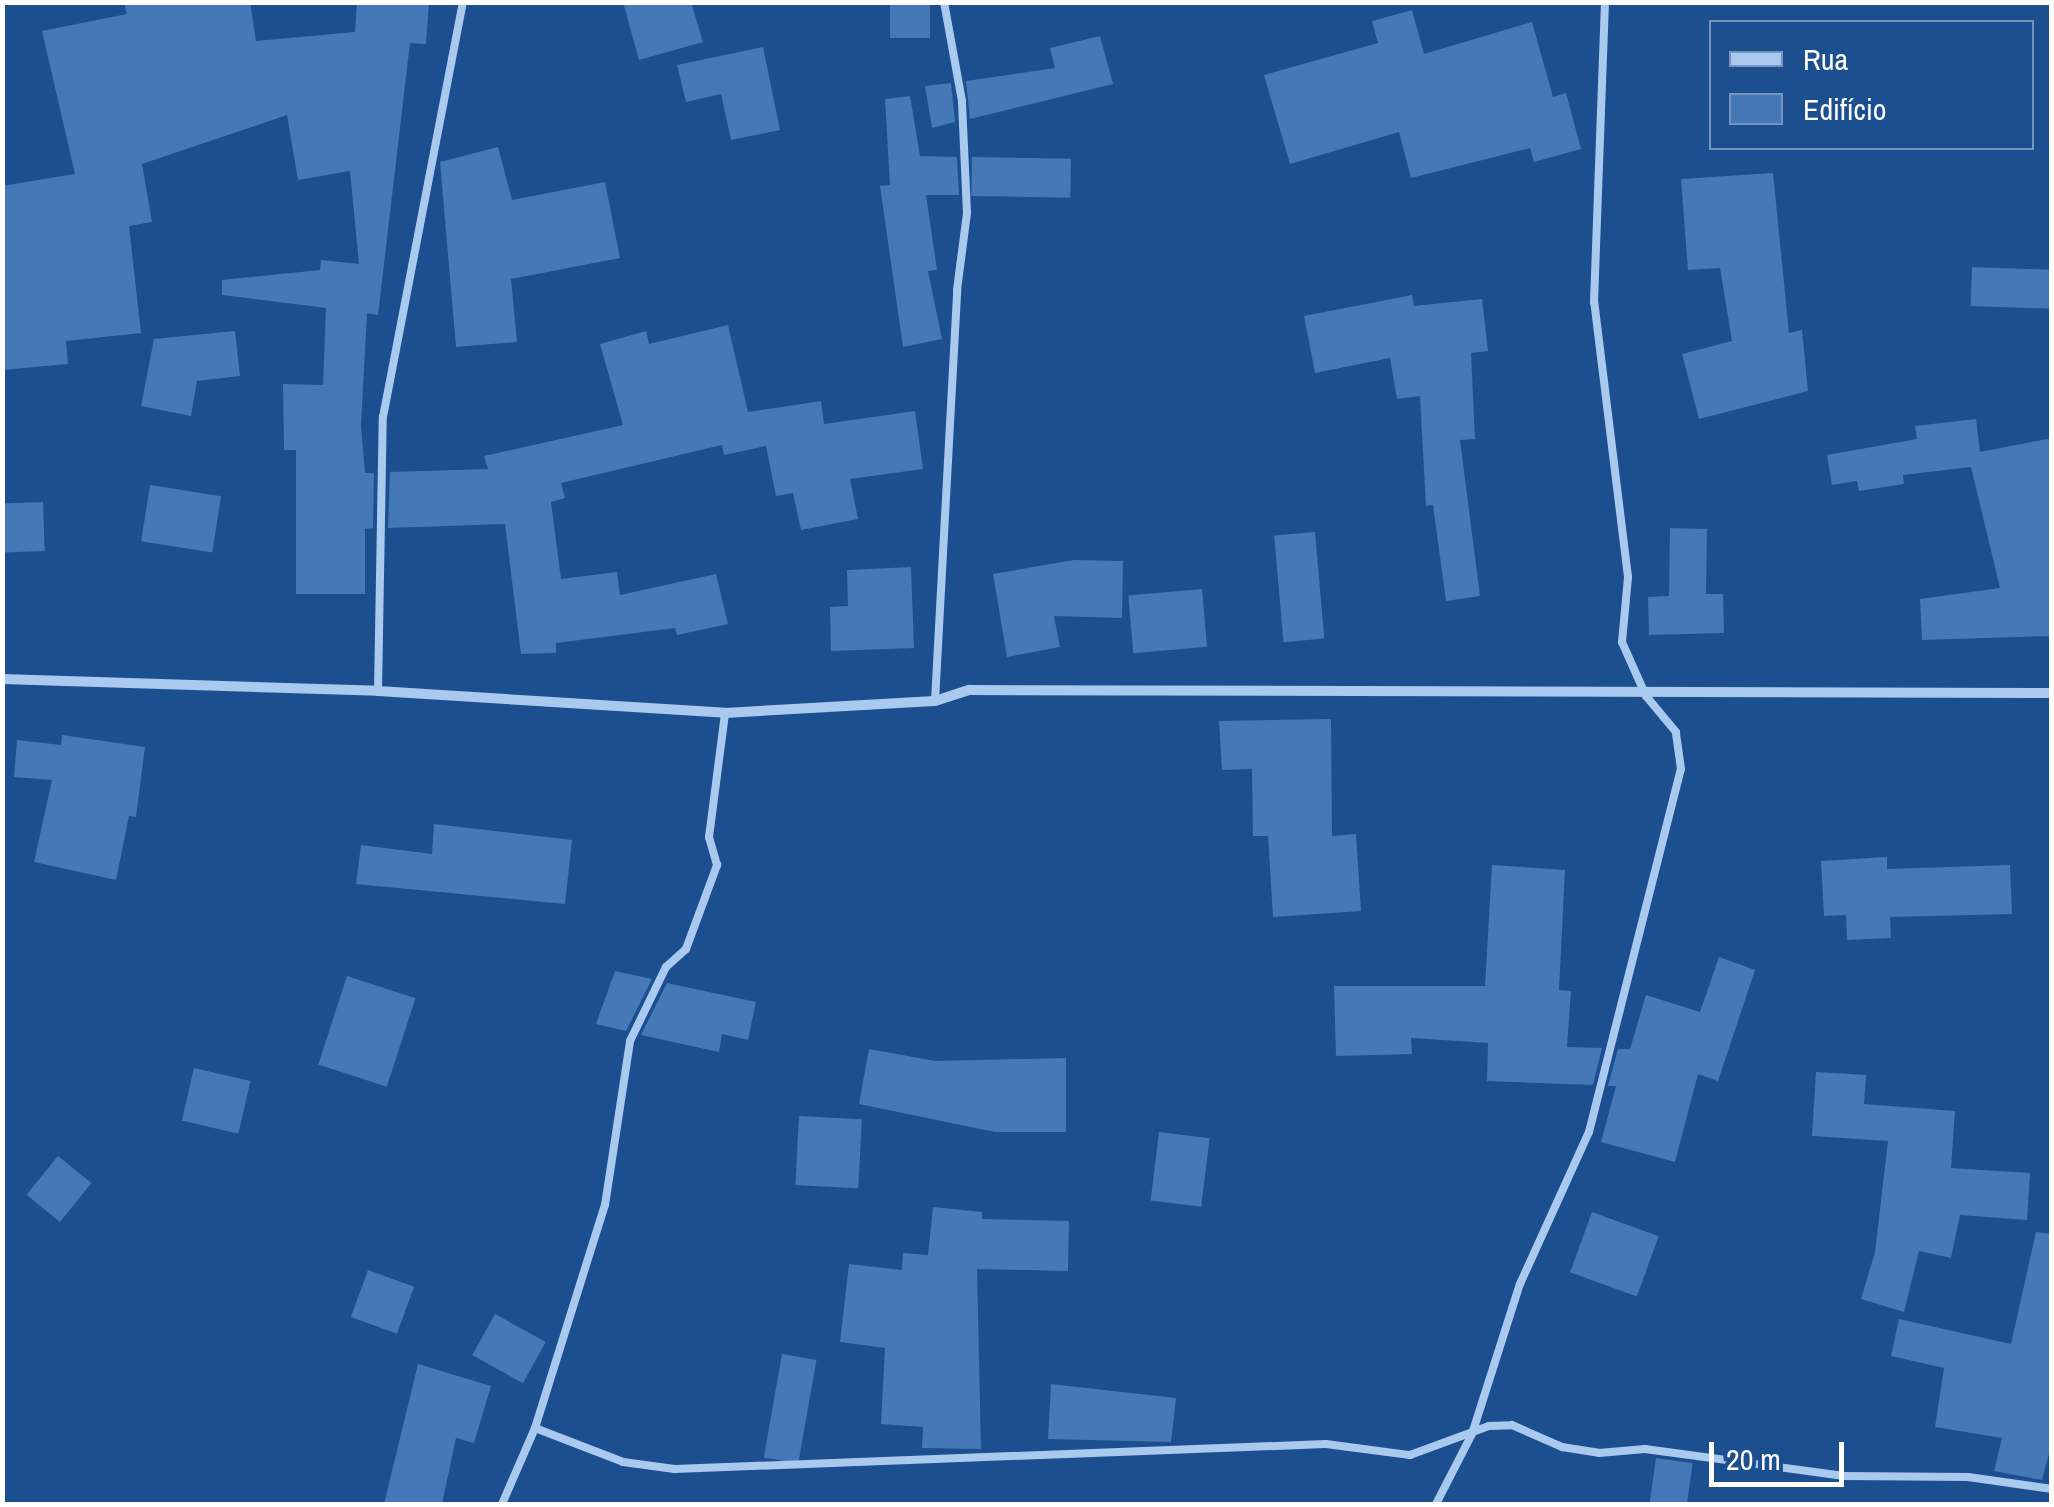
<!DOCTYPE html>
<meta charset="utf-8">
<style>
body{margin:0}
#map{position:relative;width:2054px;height:1507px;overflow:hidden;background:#1b4f8f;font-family:"Archivo Narrow",sans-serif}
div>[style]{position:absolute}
.building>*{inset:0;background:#4478b7;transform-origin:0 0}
.lane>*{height:8px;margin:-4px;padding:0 4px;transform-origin:4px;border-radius:4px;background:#a9c9ee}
.street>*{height:10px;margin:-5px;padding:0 5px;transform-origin:5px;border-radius:5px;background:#a9c9ee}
span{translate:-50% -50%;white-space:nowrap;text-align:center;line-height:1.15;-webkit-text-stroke:8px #1b4f8f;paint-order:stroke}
.frame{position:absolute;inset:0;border:5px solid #fff;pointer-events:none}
.legend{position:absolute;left:1709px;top:20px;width:325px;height:130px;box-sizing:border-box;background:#1b4f8f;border:2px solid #7695bc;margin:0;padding:12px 18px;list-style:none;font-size:30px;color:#fff}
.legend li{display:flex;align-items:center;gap:20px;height:50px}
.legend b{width:50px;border:2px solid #7695bc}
.scale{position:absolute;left:1709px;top:1442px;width:135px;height:45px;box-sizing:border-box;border:5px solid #fff;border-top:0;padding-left:12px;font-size:30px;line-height:35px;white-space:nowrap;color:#fff;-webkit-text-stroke:8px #1b4f8f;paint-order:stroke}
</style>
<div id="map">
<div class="building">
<i style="clip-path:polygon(124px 2px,250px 2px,256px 41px,355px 32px,357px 2px,429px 2px,426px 44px,410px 43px,378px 315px,367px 313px,361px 426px,365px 473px,374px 473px,373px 528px,365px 529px,365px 594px,296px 594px,296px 450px,284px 450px,283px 384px,323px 385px,326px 308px,222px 295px,222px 280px,320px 270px,321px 260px,359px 264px,350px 171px,298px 180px,287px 115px,142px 164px,152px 222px,129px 226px,141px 333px,66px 341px,68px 364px,2px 370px,2px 186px,75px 174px,42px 31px,127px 14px)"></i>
<i style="clip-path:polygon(623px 2px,691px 2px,703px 42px,639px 60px)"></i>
<i style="left:890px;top:2px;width:40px;height:36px"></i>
<i style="clip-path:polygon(1412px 10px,1424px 54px,1532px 22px,1553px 97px,1566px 93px,1581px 149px,1534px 162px,1530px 148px,1411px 178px,1399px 132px,1290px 164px,1264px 75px,1378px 43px,1372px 21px)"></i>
<i style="clip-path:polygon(1100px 36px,1113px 84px,970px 119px,966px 81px,1055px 68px,1050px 48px)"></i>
<i style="clip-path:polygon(763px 47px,780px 130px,731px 140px,721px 94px,686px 102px,677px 65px)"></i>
<i style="clip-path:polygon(951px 83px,955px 122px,932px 128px,925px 86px)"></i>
<i style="clip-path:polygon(910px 96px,920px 156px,957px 157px,959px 195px,926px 195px,937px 270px,928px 271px,942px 339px,903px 347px,880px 186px,890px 185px,885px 99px)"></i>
<i style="clip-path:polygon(498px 147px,512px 200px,605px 182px,620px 258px,511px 279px,517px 342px,456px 347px,440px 162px)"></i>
<i style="left:972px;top:157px;width:99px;height:39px;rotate:1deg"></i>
<i style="clip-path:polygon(1773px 173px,1789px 333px,1802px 330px,1808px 391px,1699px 419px,1682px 354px,1732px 341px,1720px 268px,1688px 270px,1681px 179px)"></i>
<i style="left:1972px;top:267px;width:80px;height:39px;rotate:2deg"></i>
<i style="clip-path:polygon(1412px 295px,1414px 306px,1482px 299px,1488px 351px,1471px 353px,1475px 439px,1460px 440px,1480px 596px,1446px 601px,1433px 505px,1426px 506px,1420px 396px,1397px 399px,1390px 358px,1315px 373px,1304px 316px)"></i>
<i style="clip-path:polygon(728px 325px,748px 412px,821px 401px,824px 424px,915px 411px,923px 469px,850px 479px,858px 519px,801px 530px,793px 493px,776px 496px,766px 446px,724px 455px,722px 445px,561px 483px,565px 498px,551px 502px,561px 579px,617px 572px,620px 595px,716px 574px,728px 624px,677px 635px,675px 628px,556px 643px,556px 653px,521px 654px,505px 524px,388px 528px,390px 472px,488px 469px,484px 456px,623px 425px,600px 344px,646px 331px,649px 344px)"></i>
<i style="clip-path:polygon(235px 331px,240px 376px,197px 381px,191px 416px,141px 406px,154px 339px)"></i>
<i style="clip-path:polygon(1976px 419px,1980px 452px,2052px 438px,2052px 636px,1922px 640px,1920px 599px,2000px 588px,1971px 467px,1903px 475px,1904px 484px,1859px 491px,1857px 481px,1832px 485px,1827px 455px,1917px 439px,1915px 426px)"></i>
<i style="left:150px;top:485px;width:72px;height:57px;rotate:9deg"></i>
<i style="left:43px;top:502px;width:49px;height:41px;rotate:88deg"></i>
<i style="clip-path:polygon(1670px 528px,1707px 529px,1706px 594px,1723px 594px,1724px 633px,1649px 635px,1648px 597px,1669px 596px)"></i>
<i style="left:1315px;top:532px;width:107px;height:41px;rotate:85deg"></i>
<i style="clip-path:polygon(1074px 560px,1123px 561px,1122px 618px,1054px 616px,1060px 647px,1007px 657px,993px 574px)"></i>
<i style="clip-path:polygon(911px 567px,914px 648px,831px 651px,830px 607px,848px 606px,847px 570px)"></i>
<i style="left:1202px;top:589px;width:58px;height:74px;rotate:85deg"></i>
<i style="clip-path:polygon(1331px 719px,1332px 836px,1356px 834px,1361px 911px,1273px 917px,1268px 836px,1253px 836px,1252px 769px,1222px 770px,1219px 721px)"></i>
<i style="clip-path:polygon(62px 735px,145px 747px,136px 817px,129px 816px,116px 880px,34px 862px,52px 780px,14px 777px,17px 740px,61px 745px)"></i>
<i style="clip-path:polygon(434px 824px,572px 840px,565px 904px,356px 884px,361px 845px,432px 854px)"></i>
<i style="clip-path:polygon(1887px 857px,1887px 869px,2010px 865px,2012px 914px,1890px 917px,1891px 938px,1847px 940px,1846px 915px,1824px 916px,1821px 861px)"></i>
<i style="clip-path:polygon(1492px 865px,1565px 870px,1559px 990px,1571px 991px,1567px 1047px,1602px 1048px,1593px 1085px,1487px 1081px,1488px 1043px,1411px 1038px,1412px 1054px,1336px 1056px,1334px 986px,1485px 986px)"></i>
<i style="clip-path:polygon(1719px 957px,1755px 970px,1718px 1081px,1698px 1074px,1675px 1162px,1601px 1142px,1616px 1086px,1608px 1086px,1618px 1049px,1630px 1049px,1646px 995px,1700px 1012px)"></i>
<i style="clip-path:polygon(615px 971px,652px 979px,626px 1031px,596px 1024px)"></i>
<i style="left:347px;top:976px;width:72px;height:93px;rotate:18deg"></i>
<i style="clip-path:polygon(667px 983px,756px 1002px,748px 1040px,722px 1034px,719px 1052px,641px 1035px)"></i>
<i style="clip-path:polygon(869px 1049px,935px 1061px,1066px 1058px,1066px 1132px,995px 1132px,859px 1104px)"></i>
<i style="left:194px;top:1068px;width:58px;height:54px;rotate:13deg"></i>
<i style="clip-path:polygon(1816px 1072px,1866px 1075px,1864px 1104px,1955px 1111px,1951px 1168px,2030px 1173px,2027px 1220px,1960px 1215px,1951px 1258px,1919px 1251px,1904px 1312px,1861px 1299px,1875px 1252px,1888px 1141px,1812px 1136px)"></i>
<i style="left:799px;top:1116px;width:63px;height:69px;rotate:3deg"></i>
<i style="left:1159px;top:1132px;width:51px;height:69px;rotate:7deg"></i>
<i style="left:58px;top:1156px;width:43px;height:50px;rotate:39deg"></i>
<i style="clip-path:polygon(933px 1207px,982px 1212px,982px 1219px,1069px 1221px,1068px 1271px,977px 1269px,981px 1449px,922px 1448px,923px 1427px,881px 1424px,885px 1348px,840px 1342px,849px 1264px,902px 1270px,903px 1253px,928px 1255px)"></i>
<i style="left:1592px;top:1212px;width:71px;height:64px;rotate:20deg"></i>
<i style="clip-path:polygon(2036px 1232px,2052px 1234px,2052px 1442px,2042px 1480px,1994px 1471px,2002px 1438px,1935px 1427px,1944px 1368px,1891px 1356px,1899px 1319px,2011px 1344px)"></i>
<i style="left:368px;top:1270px;width:49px;height:50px;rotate:20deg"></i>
<i style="left:495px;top:1314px;width:58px;height:47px;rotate:29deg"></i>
<i style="left:782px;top:1354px;width:35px;height:105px;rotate:10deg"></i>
<i style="clip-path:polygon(418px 1364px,491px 1386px,474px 1443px,456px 1438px,442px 1504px,384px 1504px)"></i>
<i style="clip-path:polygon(1051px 1384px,1176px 1398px,1171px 1442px,1048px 1439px)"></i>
<i style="left:1656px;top:1458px;width:37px;height:47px;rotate:8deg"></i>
</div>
<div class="lane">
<i style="left:378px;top:691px;width:274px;rotate:-89deg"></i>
<i style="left:383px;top:417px;width:423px;rotate:-79.1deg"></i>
<i style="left:935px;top:701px;width:412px;rotate:-86.9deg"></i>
<i style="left:957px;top:290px;width:78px;rotate:-82.6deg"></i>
<i style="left:967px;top:213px;width:112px;rotate:-92.6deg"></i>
<i style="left:962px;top:101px;width:101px;rotate:-100.3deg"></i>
<i style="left:535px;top:1428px;width:94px;rotate:21.1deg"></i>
<i style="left:623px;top:1462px;width:52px;rotate:7.7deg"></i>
<i style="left:675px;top:1469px;width:651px;rotate:-2.2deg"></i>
<i style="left:1326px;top:1444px;width:85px;rotate:7.5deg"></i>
<i style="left:1410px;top:1455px;width:84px;rotate:-20.2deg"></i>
<i style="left:1489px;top:1426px;width:23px;rotate:-2deg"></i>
<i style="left:1512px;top:1425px;width:55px;rotate:23.7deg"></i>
<i style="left:1562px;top:1447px;width:37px;rotate:9deg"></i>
<i style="left:1599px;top:1453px;width:46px;rotate:-5deg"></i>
<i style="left:1645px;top:1449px;width:201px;rotate:7.7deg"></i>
<i style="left:1844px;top:1476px;width:124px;rotate:0.5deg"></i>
<i style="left:1968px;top:1477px;width:85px;rotate:8.1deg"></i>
<i style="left:502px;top:1504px;width:83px;rotate:-66.5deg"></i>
<i style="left:535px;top:1428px;width:234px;rotate:-72.6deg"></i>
<i style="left:605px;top:1205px;width:166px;rotate:-81.3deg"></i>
<i style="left:630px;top:1041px;width:82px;rotate:-64.1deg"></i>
<i style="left:666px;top:967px;width:27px;rotate:-42deg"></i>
<i style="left:686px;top:949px;width:90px;rotate:-69.7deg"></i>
<i style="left:717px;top:865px;width:29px;rotate:-106deg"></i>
<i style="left:709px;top:837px;width:125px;rotate:-82.6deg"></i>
<i style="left:1436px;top:1504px;width:79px;rotate:-62.8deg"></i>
<i style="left:1472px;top:1434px;width:157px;rotate:-72.3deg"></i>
<i style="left:1520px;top:1284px;width:167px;rotate:-65.6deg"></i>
<i style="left:1589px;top:1132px;width:374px;rotate:-75.8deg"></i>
<i style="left:1681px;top:769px;width:37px;rotate:-98deg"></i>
<i style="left:1676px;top:732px;width:47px;rotate:-129.8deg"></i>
<i style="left:1646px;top:696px;width:59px;rotate:-114deg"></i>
<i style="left:1622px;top:642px;width:65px;rotate:-84.7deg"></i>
<i style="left:1628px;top:577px;width:277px;rotate:-97deg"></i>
<i style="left:1594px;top:302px;width:300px;rotate:-87.9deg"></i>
</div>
<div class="street">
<i style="left:2px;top:679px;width:376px;rotate:1.8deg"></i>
<i style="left:378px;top:691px;width:348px;rotate:3.6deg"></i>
<i style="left:725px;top:713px;width:210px;rotate:-3.3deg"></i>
<i style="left:935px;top:701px;width:36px;rotate:-18deg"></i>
<i style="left:969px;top:690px;width:1083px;rotate:0.16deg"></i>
</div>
<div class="frame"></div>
<ul class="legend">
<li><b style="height:12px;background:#a9c9ee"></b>Rua</li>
<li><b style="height:28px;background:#4478b7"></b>Edifício</li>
</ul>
<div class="scale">20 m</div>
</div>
